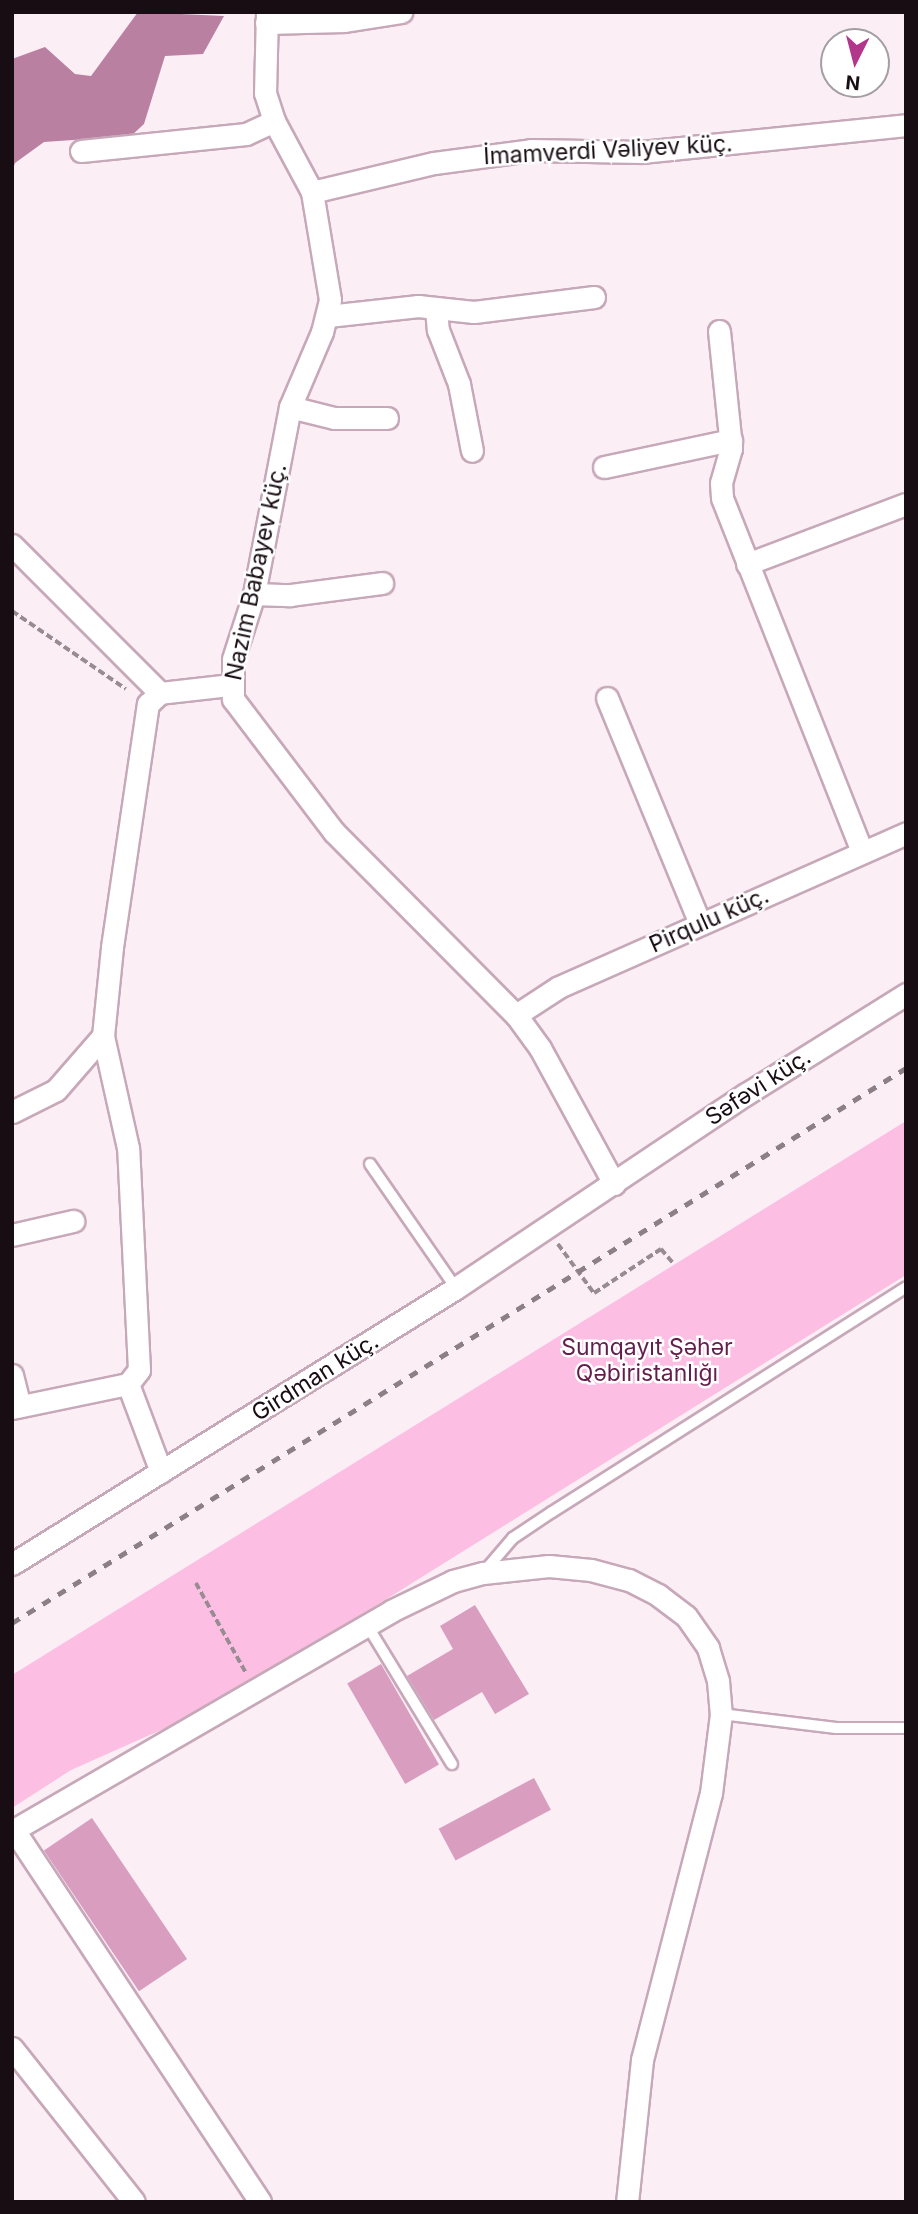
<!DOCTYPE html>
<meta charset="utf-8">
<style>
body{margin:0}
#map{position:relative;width:918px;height:2214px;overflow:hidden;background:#fceef5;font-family:Inter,sans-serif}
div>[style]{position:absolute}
.green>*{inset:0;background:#fcbee2}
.water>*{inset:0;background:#ba80a2}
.building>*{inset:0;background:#d99dc0;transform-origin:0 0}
.path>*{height:3.5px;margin-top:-1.75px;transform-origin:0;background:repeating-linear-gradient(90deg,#988b91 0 7px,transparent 0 10.5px)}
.roads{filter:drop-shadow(2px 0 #c7a8b9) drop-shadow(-2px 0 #c7a8b9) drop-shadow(0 2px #c7a8b9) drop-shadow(0 -2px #c7a8b9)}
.lane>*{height:10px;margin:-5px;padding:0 5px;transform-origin:5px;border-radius:5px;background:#fff}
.street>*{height:21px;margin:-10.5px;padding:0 10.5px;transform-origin:10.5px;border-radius:10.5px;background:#fff}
.rail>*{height:5px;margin-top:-2.5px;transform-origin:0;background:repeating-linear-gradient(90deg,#8c7f86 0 9px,transparent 0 18px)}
span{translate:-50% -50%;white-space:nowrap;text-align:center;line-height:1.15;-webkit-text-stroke:5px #fff;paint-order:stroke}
.street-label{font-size:23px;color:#180d13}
.park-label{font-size:23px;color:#641e4c}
.frame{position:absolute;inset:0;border:14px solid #180d13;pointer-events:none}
.north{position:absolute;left:820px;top:28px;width:70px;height:70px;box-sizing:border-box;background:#fff;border:2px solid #a39ea1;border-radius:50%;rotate:186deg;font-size:19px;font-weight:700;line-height:28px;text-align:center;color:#180d13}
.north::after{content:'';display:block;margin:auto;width:24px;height:32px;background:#b2378a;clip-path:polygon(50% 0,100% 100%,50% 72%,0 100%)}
</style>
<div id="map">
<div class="green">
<i style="clip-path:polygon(906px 1121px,906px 1275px,215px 1706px,71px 1770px,12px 1808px,12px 1675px)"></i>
</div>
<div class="water">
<i style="clip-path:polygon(138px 12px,224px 16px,203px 54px,165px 56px,144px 124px,131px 136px,44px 142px,15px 163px,12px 171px,12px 59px,45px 47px,75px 74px,91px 76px)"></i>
</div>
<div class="building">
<i style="clip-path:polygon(475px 1605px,529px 1694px,495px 1714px,482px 1692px,434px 1720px,407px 1676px,453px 1649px,440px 1626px)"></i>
<i style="left:381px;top:1664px;width:116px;height:39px;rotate:60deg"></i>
<i style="left:534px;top:1778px;width:36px;height:108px;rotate:62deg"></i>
<i style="left:92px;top:1818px;width:170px;height:58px;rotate:56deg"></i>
</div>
<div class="path">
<i style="left:12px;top:611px;width:138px;rotate:34.4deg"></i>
<i style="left:558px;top:1244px;width:61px;rotate:53.7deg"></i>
<i style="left:594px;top:1293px;width:80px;rotate:-33.3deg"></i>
<i style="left:661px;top:1249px;width:18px;rotate:49deg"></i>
<i style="left:196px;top:1583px;width:103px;rotate:60.9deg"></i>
</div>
<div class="roads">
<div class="lane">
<i style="left:370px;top:1164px;width:151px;rotate:55.3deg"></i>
<i style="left:483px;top:1573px;width:46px;rotate:-49.4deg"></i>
<i style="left:513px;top:1538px;width:47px;rotate:-33.7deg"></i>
<i style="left:552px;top:1512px;width:419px;rotate:-32.4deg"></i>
<i style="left:367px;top:1625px;width:163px;rotate:58.6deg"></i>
<i style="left:721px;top:1714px;width:116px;rotate:6.9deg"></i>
<i style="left:836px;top:1728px;width:70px"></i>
</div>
<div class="street">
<i style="left:267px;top:12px;width:81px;rotate:91.4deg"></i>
<i style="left:265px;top:93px;width:29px;rotate:72deg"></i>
<i style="left:274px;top:121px;width:81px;rotate:61.8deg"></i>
<i style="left:312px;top:192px;width:109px;rotate:80.5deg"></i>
<i style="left:330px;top:300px;width:33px;rotate:104deg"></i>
<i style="left:322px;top:332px;width:82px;rotate:113.1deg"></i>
<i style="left:290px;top:407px;width:190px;rotate:100.9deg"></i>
<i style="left:254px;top:594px;width:68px;rotate:107.9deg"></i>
<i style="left:233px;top:659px;width:40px;rotate:90deg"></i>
<i style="left:233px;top:699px;width:167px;rotate:52.8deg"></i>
<i style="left:334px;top:832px;width:258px;rotate:45.2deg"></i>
<i style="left:516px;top:1015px;width:41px;rotate:54deg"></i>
<i style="left:540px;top:1048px;width:155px;rotate:61.4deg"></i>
<i style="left:266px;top:23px;width:78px;rotate:-1.5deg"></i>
<i style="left:344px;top:21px;width:58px;rotate:-9deg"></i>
<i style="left:81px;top:151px;width:166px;rotate:-5.9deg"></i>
<i style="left:246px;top:134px;width:31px;rotate:-25deg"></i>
<i style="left:312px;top:192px;width:125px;rotate:-13.4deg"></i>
<i style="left:434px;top:163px;width:98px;rotate:-7.6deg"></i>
<i style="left:531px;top:150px;width:111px;rotate:1deg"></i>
<i style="left:642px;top:152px;width:265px;rotate:-5.8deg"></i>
<i style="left:436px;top:309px;width:21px;rotate:85deg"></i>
<i style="left:438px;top:330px;width:58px;rotate:68.7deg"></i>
<i style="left:459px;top:384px;width:68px;rotate:79deg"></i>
<i style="left:328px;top:316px;width:91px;rotate:-6.3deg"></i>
<i style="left:418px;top:306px;width:56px;rotate:6.1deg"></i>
<i style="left:474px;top:312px;width:121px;rotate:-7.1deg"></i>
<i style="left:719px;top:331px;width:118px;rotate:84.1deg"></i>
<i style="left:731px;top:448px;width:36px;rotate:106deg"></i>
<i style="left:721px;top:483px;width:15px;rotate:86deg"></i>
<i style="left:722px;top:498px;width:381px;rotate:68.4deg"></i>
<i style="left:290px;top:407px;width:45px;rotate:14deg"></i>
<i style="left:334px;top:418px;width:53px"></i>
<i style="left:604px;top:467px;width:130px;rotate:-12deg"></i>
<i style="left:12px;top:545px;width:209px;rotate:45deg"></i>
<i style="left:747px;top:564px;width:170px;rotate:-20.7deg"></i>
<i style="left:254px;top:594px;width:36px;rotate:2deg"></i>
<i style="left:290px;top:595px;width:93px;rotate:-7.4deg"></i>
<i style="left:607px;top:698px;width:244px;rotate:67.6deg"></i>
<i style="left:516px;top:1015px;width:51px;rotate:-33.1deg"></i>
<i style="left:559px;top:987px;width:380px;rotate:-23.9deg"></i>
<i style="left:12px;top:1112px;width:49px;rotate:-26.6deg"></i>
<i style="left:56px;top:1090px;width:72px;rotate:-49deg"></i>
<i style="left:12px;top:1235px;width:63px;rotate:-12.9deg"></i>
<i style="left:12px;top:1375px;width:32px;rotate:76deg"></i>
<i style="left:128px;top:1384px;width:94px;rotate:69.4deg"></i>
<i style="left:12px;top:1408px;width:118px;rotate:-11.7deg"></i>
<i style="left:128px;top:1384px;width:18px;rotate:-52deg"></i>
<i style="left:139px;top:1370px;width:222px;rotate:-92.8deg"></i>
<i style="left:128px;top:1148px;width:115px;rotate:-102.6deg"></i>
<i style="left:103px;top:1036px;width:89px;rotate:-84.2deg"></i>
<i style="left:112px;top:947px;width:246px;rotate:-81.6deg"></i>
<i style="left:148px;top:704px;width:16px;rotate:-43deg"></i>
<i style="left:160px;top:693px;width:70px;rotate:-6.5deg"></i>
<i style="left:12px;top:1564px;width:523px;rotate:-31.87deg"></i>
<i style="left:456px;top:1288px;width:349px;rotate:-33.8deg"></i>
<i style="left:746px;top:1094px;width:189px;rotate:-32deg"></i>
<i style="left:14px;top:1830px;width:446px;rotate:56.5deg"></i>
<i style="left:12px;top:1831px;width:438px;rotate:-30.1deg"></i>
<i style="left:391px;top:1611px;width:69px;rotate:-25.8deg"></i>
<i style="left:453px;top:1581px;width:31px;rotate:-15deg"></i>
<i style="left:483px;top:1573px;width:66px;rotate:-6.1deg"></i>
<i style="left:549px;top:1566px;width:42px;rotate:5.4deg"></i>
<i style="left:591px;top:1570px;width:39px;rotate:15deg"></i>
<i style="left:629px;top:1580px;width:33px;rotate:27deg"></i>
<i style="left:658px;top:1595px;width:35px;rotate:37deg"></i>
<i style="left:686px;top:1616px;width:39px;rotate:55deg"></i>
<i style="left:708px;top:1648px;width:34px;rotate:73deg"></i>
<i style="left:718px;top:1681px;width:33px;rotate:85deg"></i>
<i style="left:721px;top:1714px;width:80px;rotate:97.2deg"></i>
<i style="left:711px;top:1793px;width:276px;rotate:104.5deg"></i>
<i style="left:642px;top:2060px;width:143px;rotate:96deg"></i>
<i style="left:12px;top:2048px;width:196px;rotate:51.6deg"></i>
</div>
</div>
<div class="rail">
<i style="left:12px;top:1623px;width:1052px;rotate:-31.83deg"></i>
</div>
<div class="street-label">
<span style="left:608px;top:150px;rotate:-3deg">İmamverdi Vəliyev küç.</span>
<span style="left:256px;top:572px;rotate:-78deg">Nazim Babayev küç.</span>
<span style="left:709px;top:920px;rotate:-24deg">Pirqulu küç.</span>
<span style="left:758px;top:1087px;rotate:-33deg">Səfəvi küç.</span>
<span style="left:315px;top:1377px;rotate:-32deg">Girdman küç.</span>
</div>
<div class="park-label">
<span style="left:647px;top:1360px">Sumqayıt Şəhər<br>Qəbiristanlığı</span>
</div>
<div class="frame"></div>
<div class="north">N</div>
</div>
